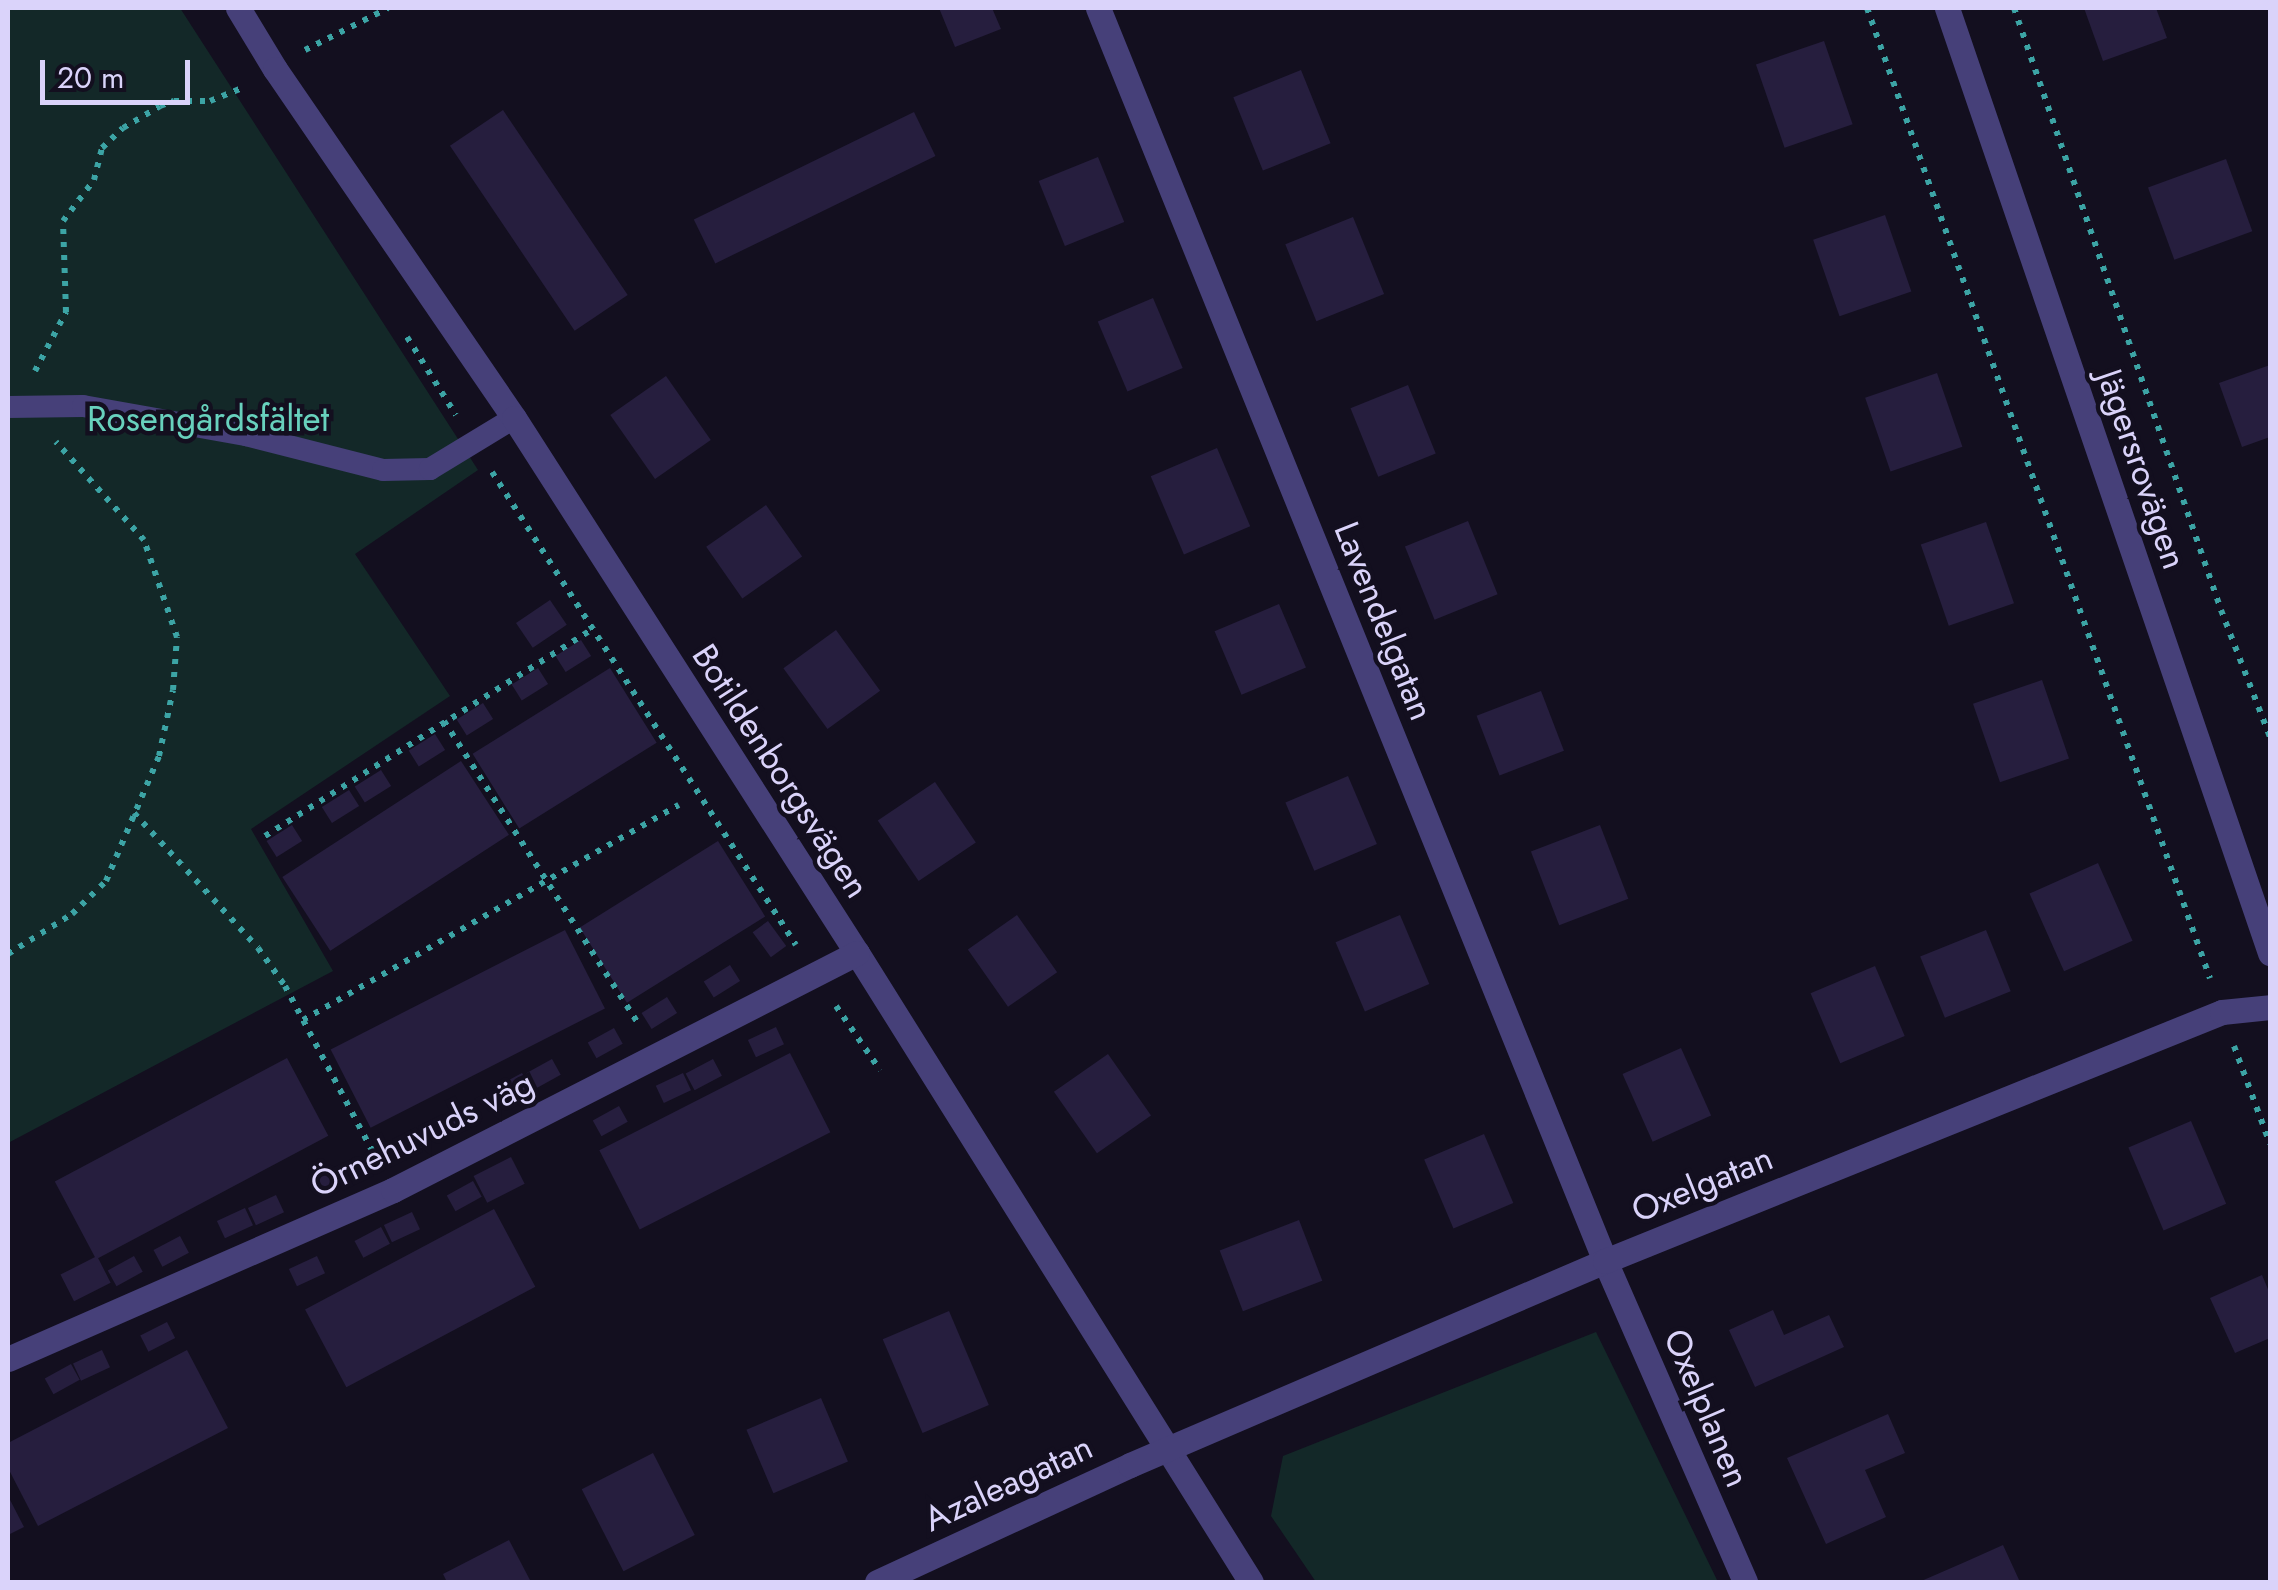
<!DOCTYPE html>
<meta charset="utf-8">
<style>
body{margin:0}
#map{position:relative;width:2278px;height:1590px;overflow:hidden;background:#130f1f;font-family:Jost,sans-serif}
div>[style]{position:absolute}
.green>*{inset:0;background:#132828}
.building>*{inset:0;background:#261e3e;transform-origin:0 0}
.path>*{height:6px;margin-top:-3px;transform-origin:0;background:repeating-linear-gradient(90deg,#3ca4a5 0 5px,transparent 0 13px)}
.service>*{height:22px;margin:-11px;padding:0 11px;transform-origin:11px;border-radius:11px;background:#464079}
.minor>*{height:25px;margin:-12.5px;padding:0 12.5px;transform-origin:12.5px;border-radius:12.5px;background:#464079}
.tertiary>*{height:25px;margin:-12.5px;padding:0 12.5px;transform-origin:12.5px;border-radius:12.5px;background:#464079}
span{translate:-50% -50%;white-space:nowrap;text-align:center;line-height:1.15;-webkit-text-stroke:9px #130f1f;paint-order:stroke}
.park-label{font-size:35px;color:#68d1bd}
.street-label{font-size:35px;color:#dad3fa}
.frame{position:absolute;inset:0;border:10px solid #dad3fa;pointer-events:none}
.scale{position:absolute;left:40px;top:60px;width:150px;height:45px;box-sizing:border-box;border:5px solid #dad3fa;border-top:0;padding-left:12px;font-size:30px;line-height:35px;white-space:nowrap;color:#dad3fa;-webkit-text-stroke:8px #130f1f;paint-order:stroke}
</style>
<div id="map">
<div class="green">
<i style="clip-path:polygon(8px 8px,180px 8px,478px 470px,355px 554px,450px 696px,251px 829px,333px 971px,8px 1143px)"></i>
<i style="clip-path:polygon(1596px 1332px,1718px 1582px,1316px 1582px,1271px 1516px,1283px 1456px)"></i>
</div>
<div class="building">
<i style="clip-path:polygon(939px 8px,992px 8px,1001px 29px,955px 47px)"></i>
<i style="clip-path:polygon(2084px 8px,2156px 8px,2167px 38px,2103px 61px)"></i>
<i style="left:1824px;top:41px;width:88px;height:72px;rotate:71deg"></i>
<i style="left:1301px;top:70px;width:79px;height:73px;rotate:68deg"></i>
<i style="left:503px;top:110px;width:223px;height:64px;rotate:56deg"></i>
<i style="left:914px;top:112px;width:49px;height:245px;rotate:64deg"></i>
<i style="left:1098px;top:157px;width:70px;height:64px;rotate:68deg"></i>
<i style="left:2226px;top:159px;width:77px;height:83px;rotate:70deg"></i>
<i style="left:1885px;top:215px;width:81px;height:76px;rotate:71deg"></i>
<i style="left:1353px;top:217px;width:83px;height:73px;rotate:68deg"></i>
<i style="left:1153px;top:298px;width:76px;height:60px;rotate:67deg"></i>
<i style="clip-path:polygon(2270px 365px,2270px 437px,2242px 447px,2219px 383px)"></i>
<i style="left:1937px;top:373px;width:78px;height:76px;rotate:71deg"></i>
<i style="left:666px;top:376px;width:78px;height:68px;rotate:55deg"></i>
<i style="left:1408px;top:385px;width:74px;height:62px;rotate:68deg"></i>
<i style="left:1217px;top:448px;width:85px;height:72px;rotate:67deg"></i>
<i style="left:766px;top:505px;width:63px;height:73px;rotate:55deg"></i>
<i style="left:1468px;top:521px;width:79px;height:68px;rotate:68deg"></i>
<i style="left:1986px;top:522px;width:86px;height:69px;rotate:71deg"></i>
<i style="left:550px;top:600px;width:30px;height:41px;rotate:56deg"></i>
<i style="left:1279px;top:604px;width:69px;height:70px;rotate:67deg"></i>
<i style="left:836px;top:630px;width:75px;height:65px;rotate:54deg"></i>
<i style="left:581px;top:640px;width:19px;height:30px;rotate:58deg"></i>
<i style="left:538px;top:668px;width:19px;height:31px;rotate:58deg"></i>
<i style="left:610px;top:668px;width:88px;height:162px;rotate:58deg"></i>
<i style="left:2042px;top:680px;width:83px;height:73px;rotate:71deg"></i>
<i style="left:1541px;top:691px;width:64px;height:69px;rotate:69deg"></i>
<i style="left:483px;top:703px;width:19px;height:31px;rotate:58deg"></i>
<i style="left:435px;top:734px;width:19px;height:31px;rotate:58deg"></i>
<i style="left:461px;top:761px;width:88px;height:213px;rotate:57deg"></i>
<i style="left:381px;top:770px;width:19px;height:31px;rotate:58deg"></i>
<i style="left:1348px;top:776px;width:74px;height:68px;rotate:67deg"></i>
<i style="left:935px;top:782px;width:73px;height:69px;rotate:56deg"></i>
<i style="left:349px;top:790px;width:19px;height:32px;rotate:58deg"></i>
<i style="left:292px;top:825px;width:19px;height:30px;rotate:58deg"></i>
<i style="left:1600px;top:825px;width:79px;height:74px;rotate:69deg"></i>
<i style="left:718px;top:841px;width:89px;height:163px;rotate:58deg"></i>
<i style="left:2098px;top:863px;width:85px;height:75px;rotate:66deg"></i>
<i style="left:1017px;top:915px;width:70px;height:60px;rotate:55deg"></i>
<i style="left:1400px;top:915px;width:75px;height:70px;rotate:67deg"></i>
<i style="left:768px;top:921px;width:31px;height:19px;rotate:54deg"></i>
<i style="left:565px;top:930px;width:88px;height:263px;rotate:63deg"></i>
<i style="left:1986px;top:930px;width:66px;height:71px;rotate:68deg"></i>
<i style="left:730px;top:965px;width:19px;height:31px;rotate:58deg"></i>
<i style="left:1875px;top:966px;width:76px;height:70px;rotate:67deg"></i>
<i style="left:667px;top:997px;width:19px;height:30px;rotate:58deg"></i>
<i style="left:776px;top:1027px;width:19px;height:31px;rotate:65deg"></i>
<i style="left:614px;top:1028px;width:18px;height:30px;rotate:61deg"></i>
<i style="left:1681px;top:1048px;width:74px;height:64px;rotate:66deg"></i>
<i style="left:790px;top:1053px;width:89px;height:214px;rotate:63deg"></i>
<i style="left:1108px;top:1054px;width:75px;height:66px;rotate:55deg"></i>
<i style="left:287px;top:1058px;width:88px;height:263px;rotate:62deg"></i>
<i style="left:552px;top:1059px;width:18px;height:30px;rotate:61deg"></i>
<i style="left:713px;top:1059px;width:19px;height:31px;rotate:62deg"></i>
<i style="left:522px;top:1073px;width:19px;height:30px;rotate:62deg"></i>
<i style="left:683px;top:1073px;width:19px;height:30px;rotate:65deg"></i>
<i style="left:619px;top:1106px;width:18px;height:30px;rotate:61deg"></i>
<i style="left:460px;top:1108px;width:18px;height:30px;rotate:61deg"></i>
<i style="left:2191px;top:1121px;width:90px;height:68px;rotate:67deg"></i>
<i style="left:415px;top:1130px;width:19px;height:31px;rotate:62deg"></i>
<i style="left:1484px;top:1134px;width:75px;height:65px;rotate:67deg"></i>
<i style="left:511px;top:1157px;width:30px;height:42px;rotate:63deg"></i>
<i style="left:340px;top:1165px;width:19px;height:31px;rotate:65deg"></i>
<i style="left:473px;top:1181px;width:18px;height:30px;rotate:61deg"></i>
<i style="left:276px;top:1195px;width:19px;height:31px;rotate:65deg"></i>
<i style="left:245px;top:1208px;width:19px;height:31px;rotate:65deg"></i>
<i style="left:494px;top:1209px;width:88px;height:214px;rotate:62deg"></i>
<i style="left:412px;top:1212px;width:19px;height:31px;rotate:65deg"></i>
<i style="left:1299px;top:1220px;width:65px;height:85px;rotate:69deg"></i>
<i style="left:381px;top:1227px;width:19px;height:30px;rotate:62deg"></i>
<i style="left:180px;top:1236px;width:19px;height:30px;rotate:62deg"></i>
<i style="left:97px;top:1256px;width:30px;height:41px;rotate:63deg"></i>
<i style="left:134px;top:1256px;width:18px;height:30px;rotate:61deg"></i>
<i style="left:317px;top:1256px;width:19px;height:31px;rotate:65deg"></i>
<i style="clip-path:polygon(2262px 1275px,2270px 1294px,2270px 1338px,2235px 1353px,2210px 1298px)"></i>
<i style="clip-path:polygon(1773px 1310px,1784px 1335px,1829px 1315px,1844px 1347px,1755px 1387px,1729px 1330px)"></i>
<i style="left:949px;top:1311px;width:102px;height:72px;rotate:67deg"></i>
<i style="left:167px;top:1322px;width:18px;height:30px;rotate:63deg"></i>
<i style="left:102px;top:1350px;width:19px;height:32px;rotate:65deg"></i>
<i style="clip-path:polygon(187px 1350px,228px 1428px,38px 1526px,8px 1468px,8px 1443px)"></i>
<i style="left:71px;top:1364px;width:18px;height:30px;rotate:61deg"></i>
<i style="left:821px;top:1398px;width:69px;height:81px;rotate:67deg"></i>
<i style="clip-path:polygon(1888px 1414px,1905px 1453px,1865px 1470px,1886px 1517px,1826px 1544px,1787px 1458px)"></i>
<i style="left:653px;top:1453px;width:92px;height:80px;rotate:63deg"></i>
<i style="clip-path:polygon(8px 1496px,24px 1527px,8px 1535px)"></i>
<i style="clip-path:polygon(509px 1540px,531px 1582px,447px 1582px,443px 1574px)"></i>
<i style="clip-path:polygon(2003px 1545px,2020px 1582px,1919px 1582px,1965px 1562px)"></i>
</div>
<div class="path">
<i style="left:1867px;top:8px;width:1029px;rotate:70.53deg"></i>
<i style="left:2014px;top:8px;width:637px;rotate:71.02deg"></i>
<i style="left:2221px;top:610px;width:136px;rotate:68.9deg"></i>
<i style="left:305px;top:50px;width:93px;rotate:-26.8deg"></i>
<i style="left:407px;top:337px;width:92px;rotate:57.9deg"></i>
<i style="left:35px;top:371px;width:67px;rotate:-62.3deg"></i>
<i style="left:66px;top:312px;width:91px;rotate:-91.9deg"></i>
<i style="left:63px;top:221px;width:51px;rotate:-52.9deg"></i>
<i style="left:94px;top:180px;width:33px;rotate:-76deg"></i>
<i style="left:102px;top:148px;width:29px;rotate:-44deg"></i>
<i style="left:123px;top:128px;width:43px;rotate:-30.7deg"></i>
<i style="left:160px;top:106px;width:15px;rotate:-20deg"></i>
<i style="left:174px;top:101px;width:36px"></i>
<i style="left:210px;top:101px;width:35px;rotate:-22deg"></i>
<i style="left:492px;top:472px;width:562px;rotate:57.27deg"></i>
<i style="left:444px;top:721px;width:361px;rotate:57.3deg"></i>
<i style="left:134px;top:813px;width:183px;rotate:47.4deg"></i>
<i style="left:258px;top:948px;width:47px;rotate:54.6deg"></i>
<i style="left:285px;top:986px;width:195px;rotate:62.1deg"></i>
<i style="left:265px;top:836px;width:388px;rotate:-32.3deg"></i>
<i style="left:8px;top:954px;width:75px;rotate:-32deg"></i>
<i style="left:72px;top:914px;width:47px;rotate:-44.1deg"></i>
<i style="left:106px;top:881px;width:136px;rotate:-67deg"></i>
<i style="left:159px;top:756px;width:67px;rotate:-78deg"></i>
<i style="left:173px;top:690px;width:53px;rotate:-85.7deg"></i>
<i style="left:177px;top:637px;width:102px;rotate:-108.8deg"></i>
<i style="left:144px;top:540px;width:132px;rotate:-131.9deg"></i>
<i style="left:836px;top:1006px;width:78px;rotate:55.5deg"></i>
<i style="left:303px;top:1020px;width:433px;rotate:-29.8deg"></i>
<i style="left:2234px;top:1046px;width:104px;rotate:69.8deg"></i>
</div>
<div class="service">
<i style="left:8px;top:407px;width:75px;rotate:-0.8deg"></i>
<i style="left:83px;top:406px;width:166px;rotate:10.1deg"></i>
<i style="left:246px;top:435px;width:141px;rotate:14.3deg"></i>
<i style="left:383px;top:470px;width:47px;rotate:-1.2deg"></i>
<i style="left:430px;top:469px;width:98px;rotate:-31.3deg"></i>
</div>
<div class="minor">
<i style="left:238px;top:8px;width:71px;rotate:58.8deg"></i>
<i style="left:275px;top:69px;width:423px;rotate:55.6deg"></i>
<i style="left:514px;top:418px;width:636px;rotate:57.34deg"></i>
<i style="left:857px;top:953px;width:742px;rotate:57.94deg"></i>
<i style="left:1098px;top:8px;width:1352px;rotate:67.97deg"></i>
<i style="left:1605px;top:1261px;width:350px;rotate:66.4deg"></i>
<i style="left:8px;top:1359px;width:420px;rotate:-23.7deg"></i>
<i style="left:393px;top:1190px;width:521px;rotate:-27.06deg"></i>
<i style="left:877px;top:1582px;width:279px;rotate:-24.8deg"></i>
<i style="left:1130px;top:1465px;width:517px;rotate:-23.24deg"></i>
<i style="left:1605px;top:1261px;width:665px;rotate:-21.98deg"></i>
<i style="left:2222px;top:1012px;width:48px;rotate:-5.9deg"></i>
</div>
<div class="tertiary">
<i style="left:1947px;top:8px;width:999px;rotate:71.13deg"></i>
</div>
<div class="park-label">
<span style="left:208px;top:419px">Rosengårdsfältet</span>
</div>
<div class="street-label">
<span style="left:2142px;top:469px;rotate:71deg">Jägersrovägen</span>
<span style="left:1384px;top:621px;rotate:68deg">Lavendelgatan</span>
<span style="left:781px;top:771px;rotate:57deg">Botildenborgsvägen</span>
<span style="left:422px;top:1134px;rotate:-26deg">Örnehuvuds väg</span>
<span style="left:1702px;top:1184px;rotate:-22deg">Oxelgatan</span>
<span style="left:1707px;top:1408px;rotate:67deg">Oxelplanen</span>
<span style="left:1008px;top:1483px;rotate:-25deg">Azaleagatan</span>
</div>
<div class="frame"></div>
<div class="scale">20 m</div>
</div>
